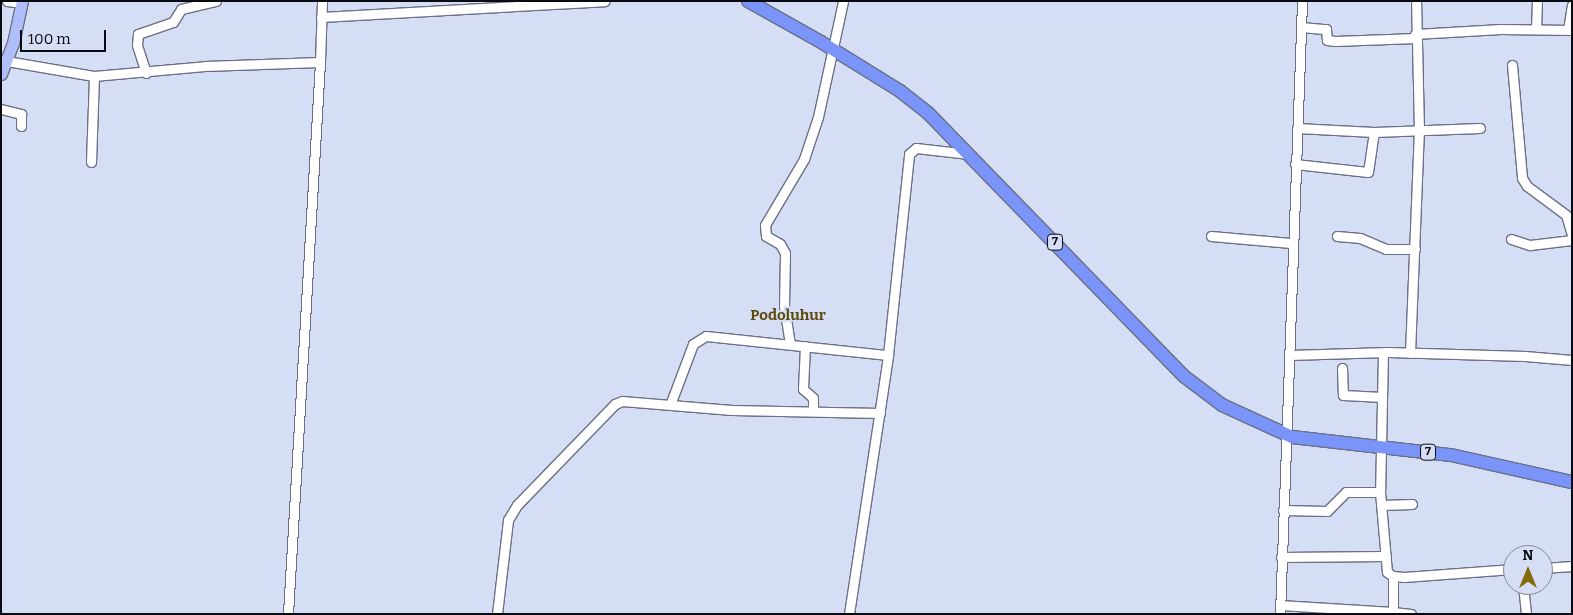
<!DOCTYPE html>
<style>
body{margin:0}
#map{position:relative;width:1573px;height:615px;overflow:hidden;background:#d6def6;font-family:Bitter,serif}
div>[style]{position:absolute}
.roads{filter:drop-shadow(1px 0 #6a7186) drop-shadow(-1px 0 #6a7186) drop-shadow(0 1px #6a7186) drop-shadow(0 -1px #6a7186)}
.minor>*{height:9px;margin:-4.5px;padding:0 4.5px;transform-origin:4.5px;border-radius:4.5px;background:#fff}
.major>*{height:11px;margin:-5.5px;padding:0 5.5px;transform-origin:5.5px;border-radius:5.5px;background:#b0bffc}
.highway>*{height:12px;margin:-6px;padding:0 6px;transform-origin:6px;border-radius:6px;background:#7b94fa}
span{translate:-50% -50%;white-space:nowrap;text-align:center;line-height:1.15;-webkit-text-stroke:4px #d6def6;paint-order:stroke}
.shield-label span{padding:1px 4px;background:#d6def6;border:1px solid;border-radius:4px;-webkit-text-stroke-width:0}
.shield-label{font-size:11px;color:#090b13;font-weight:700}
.quarter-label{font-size:15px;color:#5d4b0c;font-weight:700}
.frame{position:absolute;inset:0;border:2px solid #090b13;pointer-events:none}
.north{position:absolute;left:1503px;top:545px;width:50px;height:50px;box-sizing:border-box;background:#d6def6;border:1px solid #848a9b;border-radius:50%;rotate:0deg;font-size:14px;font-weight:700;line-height:20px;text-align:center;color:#090b13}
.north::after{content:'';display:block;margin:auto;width:18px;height:22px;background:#846a05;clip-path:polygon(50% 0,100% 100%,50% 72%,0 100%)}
.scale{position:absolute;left:20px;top:30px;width:86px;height:22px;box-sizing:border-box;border:2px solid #090b13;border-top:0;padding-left:6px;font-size:15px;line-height:18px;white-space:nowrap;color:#090b13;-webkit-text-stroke:4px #d6def6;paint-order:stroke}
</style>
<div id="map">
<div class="roads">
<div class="minor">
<i style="left:7px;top:1px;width:15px;rotate:8deg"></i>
<i style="left:321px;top:17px;width:284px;rotate:-3.2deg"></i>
<i style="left:1301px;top:27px;width:25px;rotate:5deg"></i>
<i style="left:1326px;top:29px;width:11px;rotate:85deg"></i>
<i style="left:1327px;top:40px;width:8px;rotate:7deg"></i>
<i style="left:1335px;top:41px;width:81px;rotate:-2.1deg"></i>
<i style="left:1536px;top:29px;width:28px;rotate:-88deg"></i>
<i style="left:1568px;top:30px;width:25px;rotate:-81deg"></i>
<i style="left:1415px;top:34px;width:86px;rotate:-3.3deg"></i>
<i style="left:1501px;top:29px;width:71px;rotate:0.8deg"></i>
<i style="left:1px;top:60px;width:94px;rotate:9.8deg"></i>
<i style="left:94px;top:76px;width:111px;rotate:-5.1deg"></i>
<i style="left:205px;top:66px;width:115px;rotate:-2deg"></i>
<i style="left:320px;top:62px;width:61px;rotate:-88.1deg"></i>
<i style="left:1512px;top:65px;width:113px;rotate:84.9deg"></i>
<i style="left:1522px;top:178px;width:9px;rotate:58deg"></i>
<i style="left:1527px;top:186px;width:49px;rotate:36.6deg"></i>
<i style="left:1566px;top:215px;width:21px;rotate:73deg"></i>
<i style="left:146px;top:73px;width:29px;rotate:-108deg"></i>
<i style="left:137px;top:45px;width:11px;rotate:-85deg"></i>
<i style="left:138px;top:34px;width:37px;rotate:-19deg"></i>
<i style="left:173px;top:22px;width:15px;rotate:-58deg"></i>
<i style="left:181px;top:9px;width:36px;rotate:-13deg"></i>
<i style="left:1px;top:109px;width:21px;rotate:14deg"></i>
<i style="left:21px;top:114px;width:12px;rotate:90deg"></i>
<i style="left:1297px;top:128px;width:77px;rotate:3deg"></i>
<i style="left:1374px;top:132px;width:106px;rotate:-2.2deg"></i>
<i style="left:91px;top:162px;width:86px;rotate:-88deg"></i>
<i style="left:1295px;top:164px;width:73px;rotate:6.3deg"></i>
<i style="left:1368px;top:172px;width:40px;rotate:-81.5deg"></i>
<i style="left:1211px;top:236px;width:80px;rotate:5deg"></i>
<i style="left:1337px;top:236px;width:23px;rotate:5deg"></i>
<i style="left:1360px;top:238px;width:28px;rotate:23deg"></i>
<i style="left:1386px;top:249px;width:29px"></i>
<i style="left:1511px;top:239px;width:20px;rotate:18deg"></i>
<i style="left:1530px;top:245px;width:42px;rotate:-6.8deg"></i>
<i style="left:790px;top:344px;width:38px;rotate:-99deg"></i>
<i style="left:784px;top:306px;width:53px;rotate:-88.9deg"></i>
<i style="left:785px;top:253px;width:10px;rotate:-119deg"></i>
<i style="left:780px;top:244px;width:16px;rotate:-150deg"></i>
<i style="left:766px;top:236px;width:11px;rotate:-95deg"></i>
<i style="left:765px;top:225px;width:77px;rotate:-59.4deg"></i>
<i style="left:804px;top:159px;width:44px;rotate:-71.6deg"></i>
<i style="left:818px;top:117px;width:119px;rotate:-77.8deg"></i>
<i style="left:805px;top:346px;width:43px;rotate:92.7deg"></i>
<i style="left:803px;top:389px;width:13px;rotate:42deg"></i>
<i style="left:813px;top:398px;width:13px;rotate:90deg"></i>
<i style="left:1383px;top:353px;width:139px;rotate:91.2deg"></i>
<i style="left:1380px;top:492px;width:80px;rotate:85deg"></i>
<i style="left:1387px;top:572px;width:7px;rotate:34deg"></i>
<i style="left:1393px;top:576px;width:11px;rotate:5deg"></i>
<i style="left:1404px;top:577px;width:109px;rotate:-4.2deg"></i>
<i style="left:1410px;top:353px;width:223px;rotate:-87.7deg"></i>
<i style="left:1419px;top:130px;width:129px;rotate:-91.3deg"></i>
<i style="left:1289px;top:355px;width:99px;rotate:-1.7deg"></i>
<i style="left:1388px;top:352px;width:137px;rotate:1.7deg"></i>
<i style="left:1525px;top:356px;width:47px;rotate:4.9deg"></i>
<i style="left:1342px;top:368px;width:27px;rotate:88deg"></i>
<i style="left:1343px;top:395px;width:39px;rotate:3deg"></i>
<i style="left:670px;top:405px;width:65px;rotate:-69.3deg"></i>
<i style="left:693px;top:344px;width:15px;rotate:-32deg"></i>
<i style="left:706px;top:336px;width:183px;rotate:6deg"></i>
<i style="left:1381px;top:505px;width:31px;rotate:-2deg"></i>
<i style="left:1283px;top:510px;width:44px;rotate:1.3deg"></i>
<i style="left:1327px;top:511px;width:27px;rotate:-45deg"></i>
<i style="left:1346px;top:492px;width:34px"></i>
<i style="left:1281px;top:557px;width:105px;rotate:-0.5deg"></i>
<i style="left:1543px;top:568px;width:29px;rotate:-4deg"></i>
<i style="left:1393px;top:576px;width:36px;rotate:90deg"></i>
<i style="left:1393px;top:612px;width:18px;rotate:6deg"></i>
<i style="left:1523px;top:585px;width:29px;rotate:84deg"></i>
<i style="left:1280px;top:605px;width:113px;rotate:3.5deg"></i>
<i style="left:288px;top:614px;width:553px;rotate:-86.68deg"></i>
<i style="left:497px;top:614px;width:95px;rotate:-83.3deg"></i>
<i style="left:508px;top:520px;width:17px;rotate:-59deg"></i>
<i style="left:517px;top:505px;width:141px;rotate:-45.9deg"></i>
<i style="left:615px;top:404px;width:8px;rotate:-23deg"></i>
<i style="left:622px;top:401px;width:110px;rotate:4.7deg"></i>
<i style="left:732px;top:410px;width:148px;rotate:1.2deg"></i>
<i style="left:849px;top:614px;width:262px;rotate:-81.4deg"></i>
<i style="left:888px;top:355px;width:202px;rotate:-84deg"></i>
<i style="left:909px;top:154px;width:9px;rotate:-41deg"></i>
<i style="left:916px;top:148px;width:53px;rotate:6.5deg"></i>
<i style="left:1280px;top:614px;width:613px;rotate:-87.94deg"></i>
</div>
<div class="major">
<i style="left:1px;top:74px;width:33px;rotate:-69deg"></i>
<i style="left:13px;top:43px;width:43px;rotate:-77.9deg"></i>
</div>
<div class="highway">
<i style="left:748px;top:1px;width:84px;rotate:29.3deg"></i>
<i style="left:821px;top:42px;width:93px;rotate:31.8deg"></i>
<i style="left:900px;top:91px;width:36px;rotate:38deg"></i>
<i style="left:928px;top:113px;width:368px;rotate:45.8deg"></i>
<i style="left:1185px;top:377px;width:46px;rotate:37.1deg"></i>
<i style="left:1222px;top:405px;width:77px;rotate:24.6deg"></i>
<i style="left:1292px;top:437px;width:160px;rotate:6.5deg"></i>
<i style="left:1451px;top:455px;width:124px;rotate:12.6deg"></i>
</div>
</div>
<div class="shield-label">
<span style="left:1055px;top:242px">7</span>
<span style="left:1428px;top:452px">7</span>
</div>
<div class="quarter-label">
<span style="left:788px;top:316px">Podoluhur</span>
</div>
<div class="frame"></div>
<div class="north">N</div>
<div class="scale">100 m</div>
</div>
